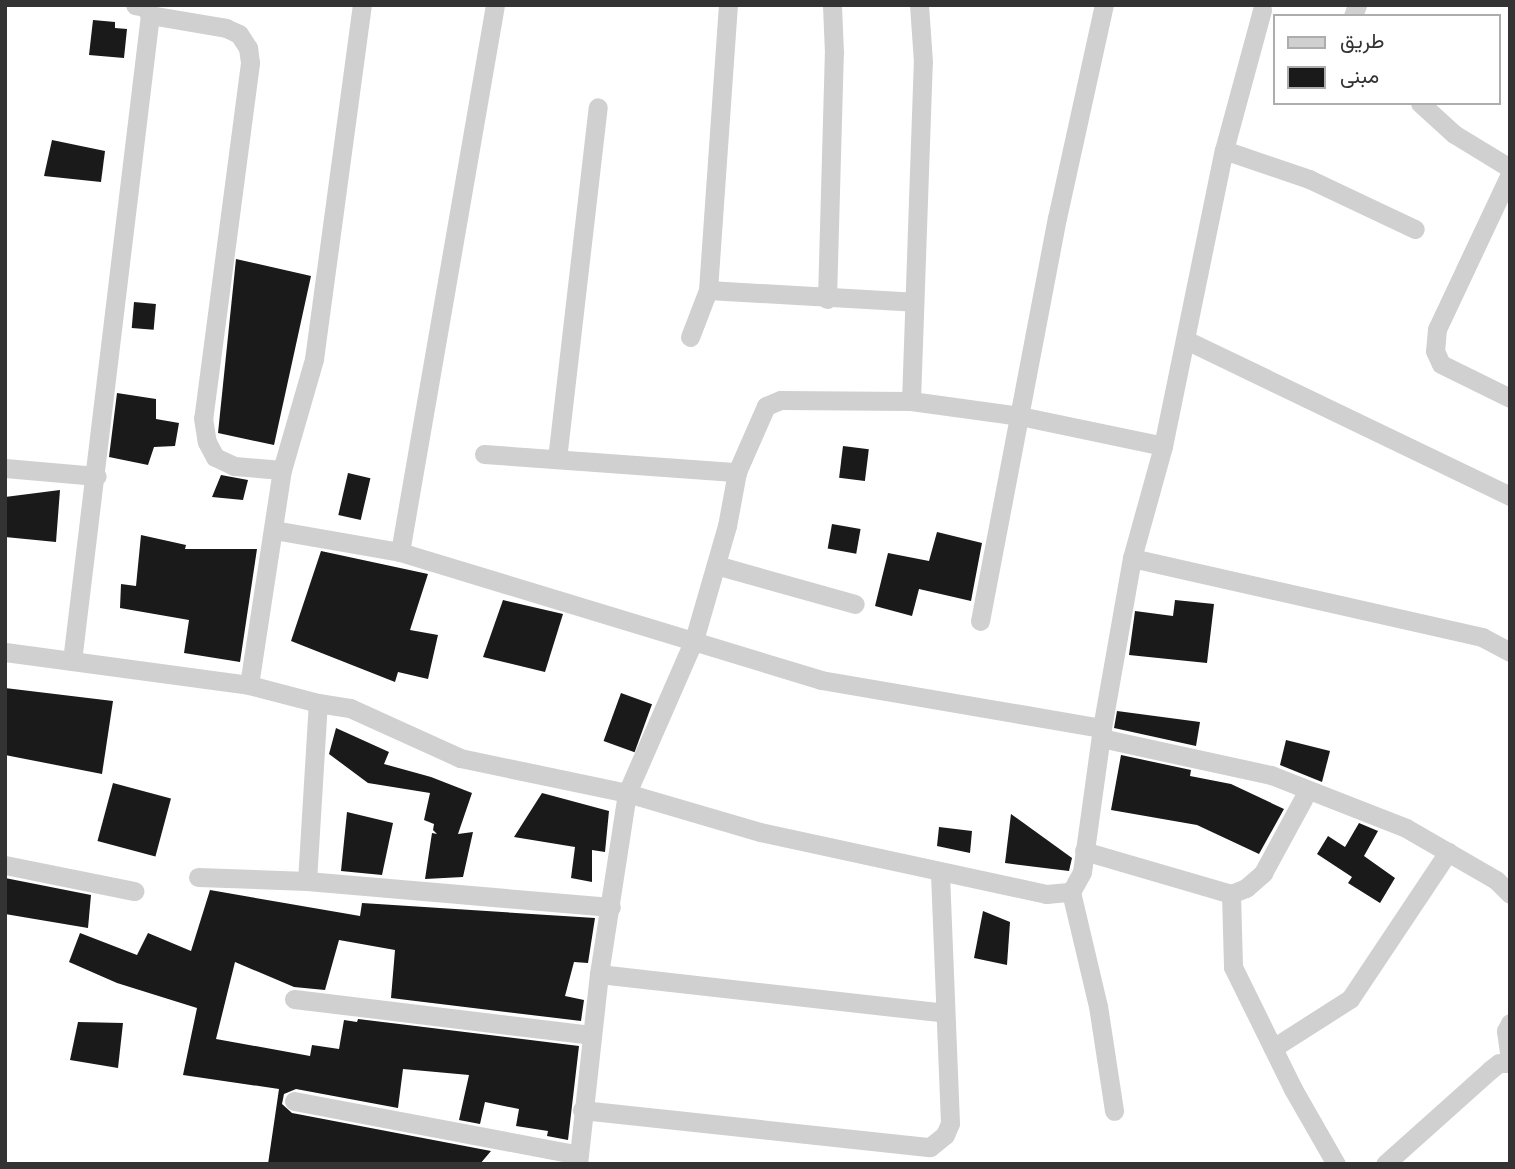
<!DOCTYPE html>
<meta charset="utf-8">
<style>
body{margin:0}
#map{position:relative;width:1515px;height:1169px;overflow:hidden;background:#fff;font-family:"Nunito Sans",Vazirmatn,sans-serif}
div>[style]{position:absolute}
.building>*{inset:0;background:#1a1a1a;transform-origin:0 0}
.minor>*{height:19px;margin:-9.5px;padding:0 9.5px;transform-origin:9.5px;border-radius:9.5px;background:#d0d0d0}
span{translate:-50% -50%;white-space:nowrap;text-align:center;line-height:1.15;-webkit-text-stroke:7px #fff;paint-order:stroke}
.frame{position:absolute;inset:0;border:7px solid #333;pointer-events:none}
.legend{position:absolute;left:1273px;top:14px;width:228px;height:91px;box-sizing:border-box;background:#fff;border:2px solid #adadad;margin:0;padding:9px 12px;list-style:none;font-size:21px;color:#333}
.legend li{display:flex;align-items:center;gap:14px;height:35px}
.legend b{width:35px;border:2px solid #adadad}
</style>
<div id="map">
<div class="building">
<i style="clip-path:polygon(93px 20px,115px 22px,115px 28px,127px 29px,124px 58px,89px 55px)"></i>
<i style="clip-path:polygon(52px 140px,105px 151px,101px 182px,44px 176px)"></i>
<i style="clip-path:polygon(236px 259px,311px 276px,274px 445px,218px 433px)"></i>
<i style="left:134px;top:302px;width:22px;height:26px;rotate:5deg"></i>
<i style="clip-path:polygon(117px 393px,156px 399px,156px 419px,179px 423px,175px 446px,154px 447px,148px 465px,109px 457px)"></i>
<i style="left:843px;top:446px;width:26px;height:32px;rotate:7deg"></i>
<i style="left:348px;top:473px;width:23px;height:43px;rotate:13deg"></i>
<i style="clip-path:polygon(221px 475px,248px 480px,243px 500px,212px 497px)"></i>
<i style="clip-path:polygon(60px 490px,56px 542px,5px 537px,5px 497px)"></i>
<i style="left:832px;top:524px;width:29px;height:25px;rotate:10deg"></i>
<i style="clip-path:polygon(937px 532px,982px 543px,971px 601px,919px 589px,912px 616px,875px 606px,888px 553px,929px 561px)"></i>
<i style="clip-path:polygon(141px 535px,186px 545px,185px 549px,257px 549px,240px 662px,184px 653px,189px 620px,120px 608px,121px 584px,136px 586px)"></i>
<i style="clip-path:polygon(321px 551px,428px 574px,410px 630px,438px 635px,428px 679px,398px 672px,395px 682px,291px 641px)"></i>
<i style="clip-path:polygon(503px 600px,563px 614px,545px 672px,483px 657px)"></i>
<i style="clip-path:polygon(1175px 600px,1214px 604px,1207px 663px,1129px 655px,1135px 611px,1173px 616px)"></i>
<i style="clip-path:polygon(5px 688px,113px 701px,102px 774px,5px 755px)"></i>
<i style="left:621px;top:693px;width:33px;height:51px;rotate:20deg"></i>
<i style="clip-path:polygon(1117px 711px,1200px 722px,1196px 746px,1114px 728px)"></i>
<i style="clip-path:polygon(336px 728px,389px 752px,384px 764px,431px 777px,472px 793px,458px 834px,473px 832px,463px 877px,425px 879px,432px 833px,437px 834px,433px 830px,434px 824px,424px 820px,430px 793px,368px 783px,329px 754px)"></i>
<i style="clip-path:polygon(1286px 740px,1330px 751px,1322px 782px,1280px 765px)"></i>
<i style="clip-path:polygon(1121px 755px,1191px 770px,1190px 776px,1231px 784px,1284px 809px,1259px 854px,1197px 825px,1111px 810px)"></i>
<i style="left:113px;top:783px;width:60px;height:60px;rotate:15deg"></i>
<i style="clip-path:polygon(542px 793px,609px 811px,605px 852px,592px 850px,592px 882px,571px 878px,575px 847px,514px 837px)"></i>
<i style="clip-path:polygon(347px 812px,393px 823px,382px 875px,341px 871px)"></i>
<i style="clip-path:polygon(1011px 814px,1072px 858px,1069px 871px,1005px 863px)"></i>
<i style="clip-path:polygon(1359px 823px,1378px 831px,1364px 856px,1395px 878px,1380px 903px,1348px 883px,1352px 877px,1317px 854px,1328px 836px,1345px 847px)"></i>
<i style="clip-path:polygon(939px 827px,972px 831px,970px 853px,937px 846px)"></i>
<i style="clip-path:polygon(5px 878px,91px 895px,88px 928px,5px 914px)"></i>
<i style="clip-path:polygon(210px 890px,360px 916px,362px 903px,595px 918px,588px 963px,574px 962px,565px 996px,584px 1000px,581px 1021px,391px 998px,395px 950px,339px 940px,325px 990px,294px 987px,235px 962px,216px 1039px,310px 1056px,312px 1045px,339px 1049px,344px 1020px,357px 1022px,358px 1019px,579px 1046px,568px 1140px,547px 1136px,548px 1131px,516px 1126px,519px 1109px,485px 1102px,480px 1124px,459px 1120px,469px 1075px,403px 1069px,398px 1108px,296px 1089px,284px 1094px,282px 1104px,292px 1113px,491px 1151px,480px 1164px,268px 1164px,279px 1089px,183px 1075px,197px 1008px,117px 983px,69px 962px,80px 933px,137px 955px,148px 933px,191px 951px)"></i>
<i style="clip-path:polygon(983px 911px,1010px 922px,1007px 965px,974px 958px)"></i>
<i style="clip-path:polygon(78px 1022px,123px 1023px,118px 1068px,70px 1060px)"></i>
</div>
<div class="minor">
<i style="left:150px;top:15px;width:77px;rotate:9.7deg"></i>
<i style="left:226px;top:28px;width:14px;rotate:25deg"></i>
<i style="left:239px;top:34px;width:17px;rotate:57deg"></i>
<i style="left:248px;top:48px;width:15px;rotate:82deg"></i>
<i style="left:250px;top:63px;width:358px;rotate:97.5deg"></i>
<i style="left:203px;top:418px;width:24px;rotate:81deg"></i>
<i style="left:207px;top:442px;width:17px;rotate:62deg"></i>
<i style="left:215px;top:457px;width:21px;rotate:25deg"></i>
<i style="left:234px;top:466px;width:48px;rotate:4.8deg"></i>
<i style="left:1353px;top:16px;width:12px;rotate:-70deg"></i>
<i style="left:1420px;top:103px;width:46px;rotate:42.4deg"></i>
<i style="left:1454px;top:134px;width:66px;rotate:31.3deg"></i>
<i style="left:1224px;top:150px;width:90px;rotate:18.8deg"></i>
<i style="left:1309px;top:179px;width:117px;rotate:25.3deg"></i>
<i style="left:1510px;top:174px;width:171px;rotate:115.2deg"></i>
<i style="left:1437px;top:329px;width:22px;rotate:95deg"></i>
<i style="left:1435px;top:351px;width:14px;rotate:65deg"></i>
<i style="left:1441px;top:364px;width:77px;rotate:26.2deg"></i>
<i style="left:708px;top:290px;width:206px;rotate:3.3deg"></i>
<i style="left:827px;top:299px;width:246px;rotate:-88.4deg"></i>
<i style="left:834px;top:53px;width:48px;rotate:-92.4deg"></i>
<i style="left:690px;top:337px;width:50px;rotate:-69deg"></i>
<i style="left:708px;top:290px;width:286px;rotate:-86deg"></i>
<i style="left:1186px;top:340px;width:360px;rotate:25.7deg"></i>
<i style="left:911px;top:401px;width:339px;rotate:-88deg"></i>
<i style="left:923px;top:62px;width:57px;rotate:-94deg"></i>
<i style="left:484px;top:454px;width:254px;rotate:4.1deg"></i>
<i style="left:557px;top:459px;width:354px;rotate:-83.4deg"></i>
<i style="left:5px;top:468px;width:92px;rotate:5deg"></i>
<i style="left:274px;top:530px;width:128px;rotate:9.9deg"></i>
<i style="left:400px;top:552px;width:440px;rotate:16.9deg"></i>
<i style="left:821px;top:680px;width:285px;rotate:9.7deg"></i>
<i style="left:400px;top:552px;width:555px;rotate:-80.15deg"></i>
<i style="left:1132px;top:558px;width:116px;rotate:-74.5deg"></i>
<i style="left:1163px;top:446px;width:302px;rotate:-78.4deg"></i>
<i style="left:1224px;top:150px;width:145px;rotate:-74.8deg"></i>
<i style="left:716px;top:565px;width:144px;rotate:15.7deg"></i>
<i style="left:980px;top:621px;width:410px;rotate:-79.2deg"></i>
<i style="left:1057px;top:218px;width:218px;rotate:-77.6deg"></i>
<i style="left:5px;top:652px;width:246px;rotate:7.7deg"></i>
<i style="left:249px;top:685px;width:71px;rotate:14.6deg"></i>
<i style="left:318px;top:703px;width:32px;rotate:9deg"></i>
<i style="left:350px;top:708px;width:121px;rotate:24.4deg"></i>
<i style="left:460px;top:758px;width:171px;rotate:11.8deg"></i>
<i style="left:627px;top:793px;width:139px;rotate:16.3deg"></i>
<i style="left:760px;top:832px;width:293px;rotate:12.2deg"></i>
<i style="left:1046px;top:894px;width:25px;rotate:-5deg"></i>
<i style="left:1071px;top:892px;width:23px;rotate:-61deg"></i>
<i style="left:1082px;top:872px;width:145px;rotate:-82.1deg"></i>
<i style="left:1102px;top:728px;width:173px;rotate:-80deg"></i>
<i style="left:1132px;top:558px;width:359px;rotate:12.7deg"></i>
<i style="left:1482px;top:637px;width:32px;rotate:28deg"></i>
<i style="left:72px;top:661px;width:651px;rotate:-83.12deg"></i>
<i style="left:150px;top:15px;width:9px;rotate:-122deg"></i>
<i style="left:145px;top:7px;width:10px;rotate:-169deg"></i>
<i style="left:249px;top:685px;width:218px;rotate:-81.3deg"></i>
<i style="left:282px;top:470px;width:116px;rotate:-73.9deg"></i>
<i style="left:314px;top:359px;width:357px;rotate:-82.3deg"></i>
<i style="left:1101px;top:738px;width:174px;rotate:12.3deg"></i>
<i style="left:1271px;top:775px;width:145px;rotate:21.4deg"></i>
<i style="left:1406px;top:828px;width:104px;rotate:30deg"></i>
<i style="left:1496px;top:880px;width:20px;rotate:45deg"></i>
<i style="left:1084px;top:851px;width:153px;rotate:16.3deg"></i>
<i style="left:1231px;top:894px;width:16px;rotate:-22deg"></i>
<i style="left:1246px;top:888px;width:23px;rotate:-41deg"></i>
<i style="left:1263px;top:873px;width:94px;rotate:-61.5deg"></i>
<i style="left:5px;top:865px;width:132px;rotate:11.4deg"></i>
<i style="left:198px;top:877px;width:109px;rotate:2.1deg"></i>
<i style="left:307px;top:881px;width:305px;rotate:4.9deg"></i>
<i style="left:307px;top:881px;width:178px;rotate:-86.5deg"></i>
<i style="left:1071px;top:892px;width:117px;rotate:76.7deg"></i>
<i style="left:1098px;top:1006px;width:106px;rotate:81.3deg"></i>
<i style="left:1231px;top:894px;width:73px;rotate:88.4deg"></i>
<i style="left:1233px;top:967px;width:136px;rotate:63.8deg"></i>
<i style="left:1293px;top:1089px;width:86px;rotate:60.2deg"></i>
<i style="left:599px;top:974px;width:347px;rotate:6.4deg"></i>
<i style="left:294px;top:999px;width:299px;rotate:6.9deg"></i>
<i style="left:1510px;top:1023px;width:9px;rotate:117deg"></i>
<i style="left:1506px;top:1031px;width:27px;rotate:82deg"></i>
<i style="left:1273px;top:1048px;width:91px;rotate:-32.5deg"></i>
<i style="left:1350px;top:999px;width:177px;rotate:-56.3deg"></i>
<i style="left:294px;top:1101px;width:290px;rotate:10.7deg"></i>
<i style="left:582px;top:1110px;width:350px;rotate:6.1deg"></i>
<i style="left:930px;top:1147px;width:19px;rotate:-39deg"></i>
<i style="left:945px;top:1135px;width:13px;rotate:-67deg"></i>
<i style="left:950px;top:1123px;width:251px;rotate:-92.3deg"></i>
<i style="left:578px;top:1164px;width:191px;rotate:-83.7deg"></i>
<i style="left:599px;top:974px;width:183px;rotate:-81.2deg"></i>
<i style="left:627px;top:793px;width:167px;rotate:-66.4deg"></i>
<i style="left:694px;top:640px;width:119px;rotate:-73.9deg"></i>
<i style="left:727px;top:526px;width:55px;rotate:-79.5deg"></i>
<i style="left:737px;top:472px;width:72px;rotate:-66.3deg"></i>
<i style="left:766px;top:406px;width:15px;rotate:-23deg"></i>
<i style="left:780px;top:400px;width:131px;rotate:0.4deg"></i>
<i style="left:911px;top:401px;width:110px;rotate:7.8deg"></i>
<i style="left:1020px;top:416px;width:146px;rotate:11.8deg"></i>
<i style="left:1385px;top:1164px;width:141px;rotate:-41.8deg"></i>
<i style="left:1490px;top:1070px;width:11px;rotate:-38deg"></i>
<i style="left:1499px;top:1063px;width:11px"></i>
</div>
<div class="frame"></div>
<ul class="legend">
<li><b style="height:9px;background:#d0d0d0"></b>طريق</li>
<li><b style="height:19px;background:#1a1a1a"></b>مبنى</li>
</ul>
</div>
